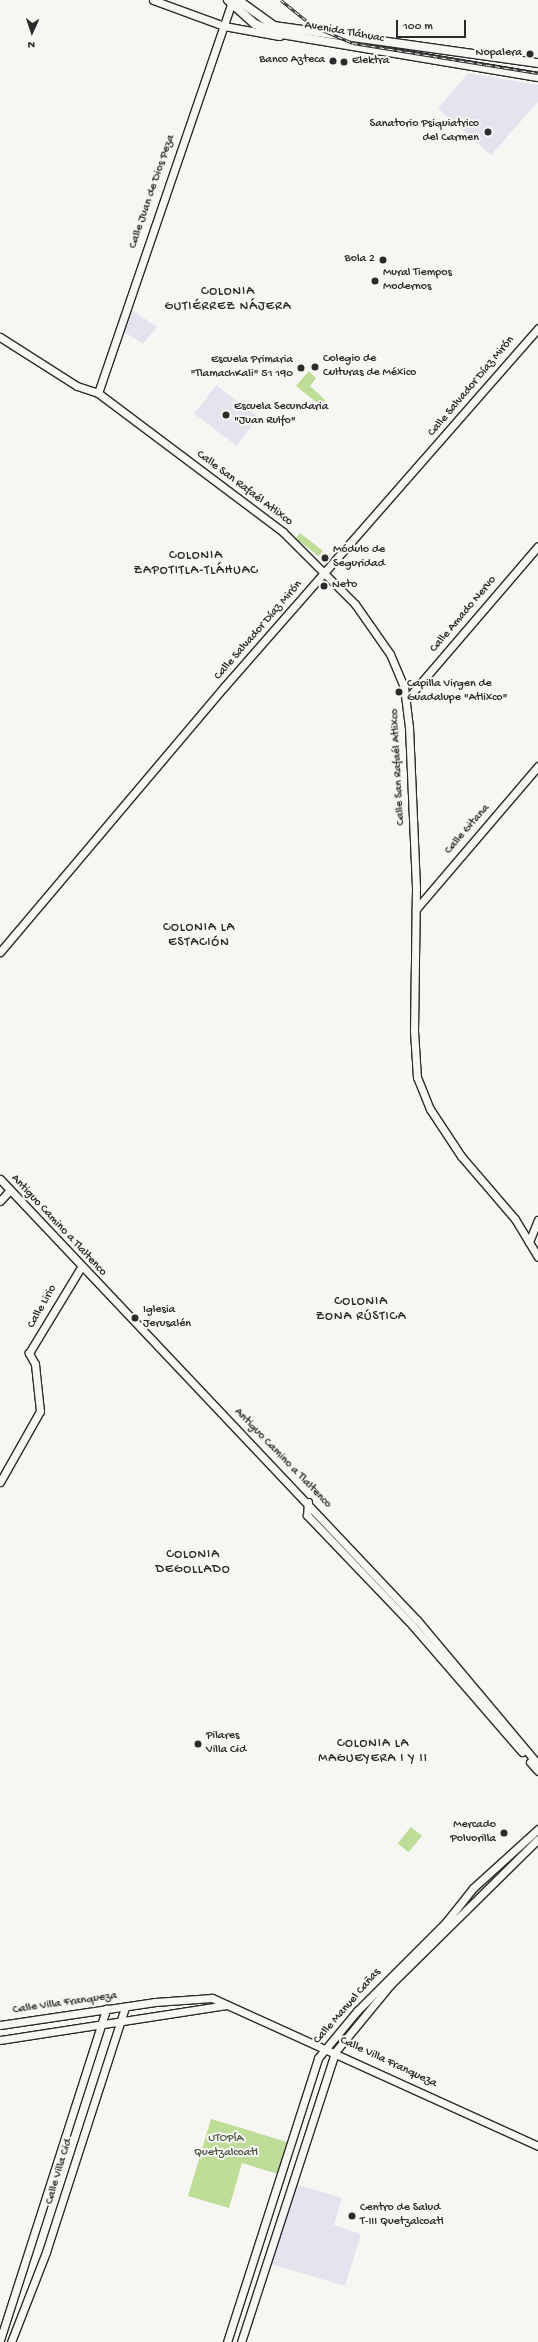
<!DOCTYPE html>
<meta charset="utf-8">
<style>
body{margin:0}
#map{position:relative;width:538px;height:2342px;overflow:hidden;background:#f6f6f2;font-family:"Gochi Hand",sans-serif}
div>[style]{position:absolute}
.built>*{inset:0;background:#e6e3ef;transform-origin:0 0}
.green>*{inset:0;background:#bedd96;transform-origin:0 0}
.roads{filter:drop-shadow(1px 0 #2b2b2b) drop-shadow(-1px 0 #2b2b2b) drop-shadow(0 1px #2b2b2b) drop-shadow(0 -1px #2b2b2b)}
.minor>*{height:7px;margin:-3.5px;padding:0 3.5px;transform-origin:3.5px;border-radius:3.5px;background:#f6f6f2}
.major>*{height:8px;margin:-4px;padding:0 4px;transform-origin:4px;border-radius:4px;background:#f6f6f2}
.rail>*{height:3px;margin-top:-1.5px;transform-origin:0;background:repeating-linear-gradient(90deg,#f6f6f2 0 4.5px,#2b2b2b 0 9px);box-sizing:border-box;border-block:1px solid #2b2b2b}
.dots>*{width:11px;height:11px;translate:-50% -50%;box-sizing:border-box;border:2px solid #f6f6f2;border-radius:50%}
span{translate:-50% -50%;white-space:nowrap;text-align:center;line-height:1.15;-webkit-text-stroke:4px #f6f6f2;paint-order:stroke}
.street-label{font-size:12px;color:#2b2b2b}
.poi-label{font-size:12px;color:#2b2b2b}
.right{translate:-100% -50%;text-align:right}
.left{translate:0 -50%;text-align:left}
.park-label{font-size:12px;color:#505846}
.neighbourhood-label{font-size:13px;color:#2b2b2b;letter-spacing:1px}
.north{position:absolute;left:12px;top:12px;width:40px;height:40px;-webkit-text-stroke:3px #f6f6f2;paint-order:stroke;rotate:183deg;font-size:11px;font-weight:700;line-height:16px;text-align:center;color:#2b2b2b}
.north::after{content:'';display:block;margin:auto;width:14px;height:18px;background:#2b2b2b;clip-path:polygon(50% 0,100% 100%,50% 72%,0 100%)}
.scale{position:absolute;left:396px;top:20px;width:70px;height:18px;box-sizing:border-box;border:2px solid #2b2b2b;border-top:0;padding-left:5px;font-size:12px;line-height:14px;white-space:nowrap;color:#2b2b2b;-webkit-text-stroke:3px #f6f6f2;paint-order:stroke}
</style>
<div id="map">
<div class="built">
<i style="clip-path:polygon(468px 73px,538px 85px,538px 102px,491px 155px,438px 109px)"></i>
<i style="clip-path:polygon(132px 310px,157px 327px,143px 344px,123px 331px)"></i>
<i style="left:216px;top:385px;width:53px;height:36px;rotate:37deg"></i>
<i style="clip-path:polygon(295px 2184px,342px 2198px,334px 2225px,361px 2234px,345px 2286px,271px 2264px)"></i>
</div>
<div class="green">
<i style="clip-path:polygon(309px 371px,316px 378px,310px 386px,325px 400px,321px 406px,296px 386px)"></i>
<i style="left:300px;top:533px;width:29px;height:7px;rotate:38deg"></i>
<i style="left:411px;top:1827px;width:14px;height:21px;rotate:39deg"></i>
<i style="clip-path:polygon(211px 2119px,287px 2142px,278px 2174px,242px 2163px,229px 2208px,188px 2196px)"></i>
</div>
<div class="roads">
<div class="minor">
<i style="left:153px;top:0;width:76px;rotate:20.1deg"></i>
<i style="left:224px;top:26px;width:56px;rotate:10.3deg"></i>
<i style="left:0;top:337px;width:91px;rotate:32.5deg"></i>
<i style="left:77px;top:386px;width:22px;rotate:18deg"></i>
<i style="left:98px;top:393px;width:231px;rotate:36.9deg"></i>
<i style="left:283px;top:532px;width:102px;rotate:45deg"></i>
<i style="left:355px;top:604px;width:61px;rotate:55deg"></i>
<i style="left:390px;top:654px;width:36px;rotate:67deg"></i>
<i style="left:404px;top:687px;width:40px;rotate:82.9deg"></i>
<i style="left:409px;top:727px;width:161px;rotate:87.5deg"></i>
<i style="left:416px;top:888px;width:143px;rotate:90.8deg"></i>
<i style="left:414px;top:1031px;width:46px;rotate:86.3deg"></i>
<i style="left:417px;top:1077px;width:35px;rotate:68deg"></i>
<i style="left:430px;top:1109px;width:56px;rotate:56.6deg"></i>
<i style="left:461px;top:1156px;width:83px;rotate:49.4deg"></i>
<i style="left:515px;top:1219px;width:44px;rotate:58.8deg"></i>
<i style="left:98px;top:393px;width:411px;rotate:-71.1deg"></i>
<i style="left:407px;top:699px;width:201px;rotate:-49.4deg"></i>
<i style="left:416px;top:909px;width:188px;rotate:-49.5deg"></i>
<i style="left:0;top:952px;width:347px;rotate:-49.8deg"></i>
<i style="left:224px;top:687px;width:477px;rotate:-48.8deg"></i>
<i style="left:0;top:1179px;width:607px;rotate:46.6deg"></i>
<i style="left:417px;top:1620px;width:188px;rotate:50deg"></i>
<i style="left:0;top:1201px;width:15px;rotate:-48deg"></i>
<i style="left:529px;top:1242px;width:24px;rotate:-68deg"></i>
<i style="left:0;top:1482px;width:81px;rotate:-60.6deg"></i>
<i style="left:40px;top:1411px;width:47px;rotate:-96.1deg"></i>
<i style="left:35px;top:1364px;width:13px;rotate:-119deg"></i>
<i style="left:29px;top:1353px;width:100px;rotate:-58.8deg"></i>
<i style="left:308px;top:1502px;width:13px;rotate:94deg"></i>
<i style="left:307px;top:1515px;width:152px;rotate:46.3deg"></i>
<i style="left:412px;top:1625px;width:168px;rotate:49.1deg"></i>
<i style="left:530px;top:1762px;width:12px;rotate:48deg"></i>
<i style="left:0;top:2025px;width:157px;rotate:-8.4deg"></i>
<i style="left:155px;top:2002px;width:57px;rotate:-4deg"></i>
<i style="left:212px;top:1998px;width:358px;rotate:24.4deg"></i>
<i style="left:0;top:2040px;width:229px;rotate:-8.8deg"></i>
<i style="left:0;top:2340px;width:348px;rotate:-72.2deg"></i>
<i style="left:11px;top:2342px;width:97px;rotate:-68.7deg"></i>
<i style="left:46px;top:2252px;width:257px;rotate:-72.1deg"></i>
<i style="left:227px;top:2342px;width:298px;rotate:-72.2deg"></i>
<i style="left:318px;top:2058px;width:61px;rotate:-50.3deg"></i>
<i style="left:357px;top:2011px;width:126px;rotate:-45deg"></i>
<i style="left:446px;top:1922px;width:43px;rotate:-51.5deg"></i>
<i style="left:473px;top:1888px;width:88px;rotate:-42.2deg"></i>
<i style="left:241px;top:2342px;width:305px;rotate:-72deg"></i>
<i style="left:335px;top:2052px;width:88px;rotate:-50.5deg"></i>
<i style="left:391px;top:1984px;width:206px;rotate:-44.6deg"></i>
</div>
<div class="major">
<i style="left:228px;top:0;width:36px;rotate:42deg"></i>
<i style="left:255px;top:24px;width:22px;rotate:24deg"></i>
<i style="left:275px;top:33px;width:267px;rotate:9.5deg"></i>
<i style="left:238px;top:0;width:44px;rotate:35.8deg"></i>
<i style="left:274px;top:26px;width:267px;rotate:8deg"></i>
</div>
</div>
<div class="rail">
<i style="left:281px;top:0;width:41px;rotate:39.1deg"></i>
<i style="left:313px;top:26px;width:43px;rotate:23deg"></i>
<i style="left:353px;top:43px;width:187px;rotate:9.2deg"></i>
</div>
<div class="dots">
<i style="left:530px;top:54px;background:#2b2b2b"></i>
<i style="left:333px;top:61px;background:#2b2b2b"></i>
<i style="left:344px;top:62px;background:#2b2b2b"></i>
<i style="left:488px;top:132px;background:#2b2b2b"></i>
<i style="left:383px;top:260px;background:#2b2b2b"></i>
<i style="left:375px;top:281px;background:#2b2b2b"></i>
<i style="left:315px;top:367px;background:#2b2b2b"></i>
<i style="left:301px;top:368px;background:#2b2b2b"></i>
<i style="left:226px;top:415px;background:#2b2b2b"></i>
<i style="left:325px;top:558px;background:#2b2b2b"></i>
<i style="left:324px;top:586px;background:#2b2b2b"></i>
<i style="left:399px;top:692px;background:#2b2b2b"></i>
<i style="left:135px;top:1318px;background:#2b2b2b"></i>
<i style="left:198px;top:1744px;background:#2b2b2b"></i>
<i style="left:504px;top:1833px;background:#2b2b2b"></i>
<i style="left:352px;top:2216px;background:#2b2b2b"></i>
</div>
<div class="street-label">
<span style="left:344px;top:33px;rotate:10deg">Avenida Tláhuac</span>
<span style="left:153px;top:192px;rotate:-71deg">Calle Juan de Dios Peza</span>
<span style="left:472px;top:387px;rotate:-50deg">Calle Salvador Díaz Mirón</span>
<span style="left:244px;top:489px;rotate:37deg">Calle San Rafaél Atlixco</span>
<span style="left:464px;top:615px;rotate:-50deg">Calle Amado Nervo</span>
<span style="left:259px;top:631px;rotate:-49deg">Calle Salvador Díaz Mirón</span>
<span style="left:399px;top:767px;rotate:-93deg">Calle San Rafaél Atlixco</span>
<span style="left:468px;top:830px;rotate:-49deg">Calle Gitana</span>
<span style="left:58px;top:1226px;rotate:47deg">Antiguo Camino a Tlaltenco</span>
<span style="left:43px;top:1307px;rotate:-61deg">Calle Lirio</span>
<span style="left:282px;top:1459px;rotate:46deg">Antiguo Camino a Tlaltenco</span>
<span style="left:65px;top:2004px;rotate:-8deg">Calle Villa Franqueza</span>
<span style="left:348px;top:2007px;rotate:-49deg">Calle Manuel Cañas</span>
<span style="left:388px;top:2063px;rotate:25deg">Calle Villa Franqueza</span>
<span style="left:60px;top:2172px;rotate:-73deg">Calle Villa Cid</span>
</div>
<div class="poi-label">
<span class="right" style="left:522px;top:54px">Nopalera</span>
<span class="right" style="left:325px;top:61px">Banco Azteca</span>
<span class="left" style="left:352px;top:62px">Elektra</span>
<span class="right" style="left:479px;top:132px">Sanatorio Psiquiatrico<br>del Carmen</span>
<span class="right" style="left:375px;top:260px">Bola 2</span>
<span class="left" style="left:383px;top:281px">Mural Tiempos<br>Modernos</span>
<span class="left" style="left:323px;top:367px">Colegio de<br>Culturas de México</span>
<span class="right" style="left:293px;top:368px">Escuela Primaria<br>"TlamachKali" 51 190</span>
<span class="left" style="left:234px;top:415px">Escuela Secundaria<br>"Juan Rulfo"</span>
<span class="left" style="left:333px;top:558px">Módulo de<br>Seguridad</span>
<span class="left" style="left:332px;top:586px">Neto</span>
<span class="left" style="left:407px;top:692px">Capilla Virgen de<br>Guadalupe "Atlixco"</span>
<span class="left" style="left:143px;top:1318px">Iglesia<br>Jerusalén</span>
<span class="left" style="left:206px;top:1744px">Pilares<br>Villa Cid</span>
<span class="right" style="left:496px;top:1833px">Mercado<br>Polvorilla</span>
<span class="left" style="left:360px;top:2216px">Centro de Salud<br>T-III Quetzalcoatl</span>
</div>
<div class="park-label">
<span style="left:226px;top:2147px">UTOPÍA<br>Quetzalcoatl</span>
</div>
<div class="neighbourhood-label">
<span style="left:228px;top:300px">COLONIA<br>GUTIÉRREZ NÁJERA</span>
<span style="left:196px;top:564px">COLONIA<br>ZAPOTITLA-TLÁHUAC</span>
<span style="left:199px;top:936px">COLONIA LA<br>ESTACIÓN</span>
<span style="left:361px;top:1310px">COLONIA<br>ZONA RÚSTICA</span>
<span style="left:193px;top:1563px">COLONIA<br>DEGOLLADO</span>
<span style="left:373px;top:1752px">COLONIA LA<br>MAGUEYERA I Y II</span>
</div>
<div class="north">N</div>
<div class="scale">100 m</div>
</div>
